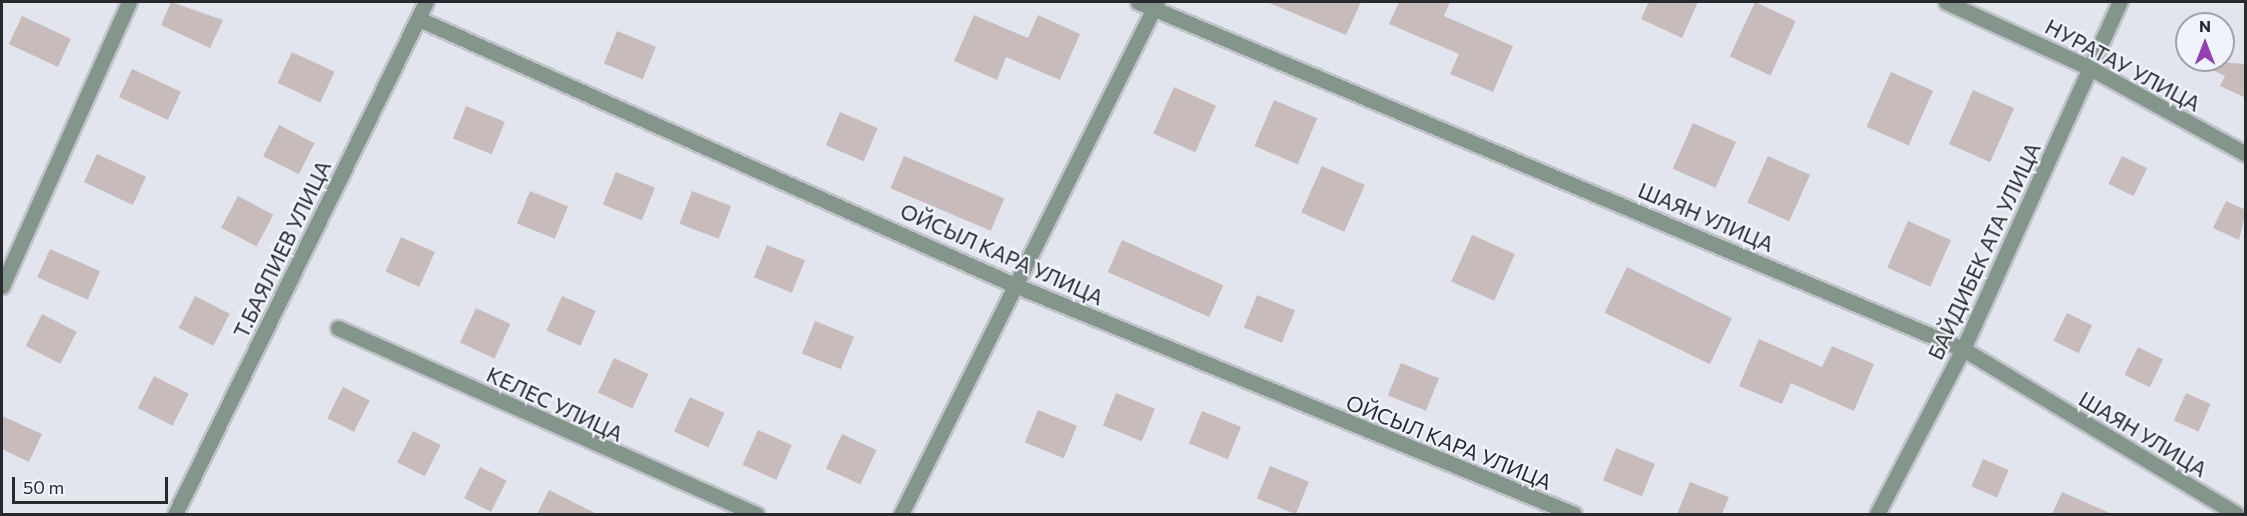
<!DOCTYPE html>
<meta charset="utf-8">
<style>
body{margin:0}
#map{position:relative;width:2247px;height:516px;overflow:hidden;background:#e3e5ee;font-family:Commissioner,sans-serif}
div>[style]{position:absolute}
.building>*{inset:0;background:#c7bcbb;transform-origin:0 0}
.roads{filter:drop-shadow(2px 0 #c1c3cb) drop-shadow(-2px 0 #c1c3cb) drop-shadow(0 2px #c1c3cb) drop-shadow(0 -2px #c1c3cb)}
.street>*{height:15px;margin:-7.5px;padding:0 7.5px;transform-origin:7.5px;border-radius:7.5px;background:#84958c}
span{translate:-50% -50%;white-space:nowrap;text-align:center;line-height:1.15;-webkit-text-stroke:4.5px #f0f3fc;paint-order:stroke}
.street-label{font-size:21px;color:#27292c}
.frame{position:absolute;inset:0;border:3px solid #27292c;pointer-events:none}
.north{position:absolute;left:2175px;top:12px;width:60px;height:60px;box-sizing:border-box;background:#f0f3fc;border:2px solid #a0a2a9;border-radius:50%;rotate:0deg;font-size:16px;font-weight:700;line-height:24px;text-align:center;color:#27292c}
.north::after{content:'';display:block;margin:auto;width:21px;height:27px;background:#9442b2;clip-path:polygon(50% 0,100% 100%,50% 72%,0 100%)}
.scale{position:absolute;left:12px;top:477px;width:156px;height:27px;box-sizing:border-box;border:3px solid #27292c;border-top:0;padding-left:8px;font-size:18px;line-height:21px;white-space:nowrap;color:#27292c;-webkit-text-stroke:4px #f0f3fc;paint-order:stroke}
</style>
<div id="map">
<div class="building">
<i style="clip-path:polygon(171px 2px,223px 20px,210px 48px,161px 25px)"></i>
<i style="clip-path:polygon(1267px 2px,1361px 2px,1346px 35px)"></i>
<i style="clip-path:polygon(1399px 2px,1450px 2px,1444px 16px,1513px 46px,1493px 92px,1450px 74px,1459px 54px,1389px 24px)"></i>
<i style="clip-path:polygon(1649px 2px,1698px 2px,1682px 38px,1641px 19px)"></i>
<i style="left:1755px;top:2px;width:45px;height:60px;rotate:25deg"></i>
<i style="clip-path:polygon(974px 15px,1028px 38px,1038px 15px,1080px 34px,1060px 80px,1006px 57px,997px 80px,954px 61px)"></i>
<i style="left:22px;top:16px;width:54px;height:31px;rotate:25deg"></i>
<i style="left:617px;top:31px;width:42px;height:35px;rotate:22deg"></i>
<i style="left:292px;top:52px;width:47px;height:34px;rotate:25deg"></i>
<i style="clip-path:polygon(2191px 60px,2246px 64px,2246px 98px,2220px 86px,2225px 76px)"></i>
<i style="left:132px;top:69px;width:54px;height:31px;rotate:25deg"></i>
<i style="left:1891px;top:72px;width:46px;height:60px;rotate:24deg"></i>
<i style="left:1174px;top:87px;width:46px;height:51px;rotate:24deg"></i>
<i style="left:1973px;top:90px;width:45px;height:59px;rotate:24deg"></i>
<i style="left:1274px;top:100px;width:47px;height:50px;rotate:23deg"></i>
<i style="left:466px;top:106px;width:42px;height:35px;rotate:22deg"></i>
<i style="left:840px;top:112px;width:41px;height:36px;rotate:23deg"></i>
<i style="left:1693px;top:123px;width:47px;height:50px;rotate:24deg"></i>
<i style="left:279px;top:125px;width:40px;height:35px;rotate:27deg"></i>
<i style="left:97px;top:154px;width:54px;height:31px;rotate:25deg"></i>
<i style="left:904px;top:156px;width:109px;height:35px;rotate:23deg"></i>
<i style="left:1768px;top:156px;width:46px;height:51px;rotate:24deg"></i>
<i style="left:2122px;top:156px;width:28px;height:31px;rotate:26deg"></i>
<i style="left:1322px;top:166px;width:47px;height:51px;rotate:24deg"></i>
<i style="left:616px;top:172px;width:42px;height:35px;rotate:22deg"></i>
<i style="left:530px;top:191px;width:41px;height:35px;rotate:22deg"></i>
<i style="left:692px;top:191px;width:42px;height:35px;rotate:21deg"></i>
<i style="left:238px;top:196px;width:40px;height:36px;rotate:28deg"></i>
<i style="clip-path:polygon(2226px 201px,2246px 210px,2239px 240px,2213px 228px)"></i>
<i style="left:1908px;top:221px;width:47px;height:51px;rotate:24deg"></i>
<i style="left:1472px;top:235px;width:47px;height:51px;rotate:24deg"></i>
<i style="left:401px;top:237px;width:37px;height:38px;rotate:24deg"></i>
<i style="left:1122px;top:240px;width:111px;height:35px;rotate:24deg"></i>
<i style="left:767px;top:245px;width:41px;height:35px;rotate:22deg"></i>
<i style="left:50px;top:249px;width:55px;height:31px;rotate:24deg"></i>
<i style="left:1627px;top:267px;width:117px;height:51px;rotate:26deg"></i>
<i style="left:1257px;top:295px;width:41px;height:35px;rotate:22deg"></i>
<i style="left:195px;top:296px;width:39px;height:36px;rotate:27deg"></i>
<i style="left:562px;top:296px;width:37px;height:38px;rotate:24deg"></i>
<i style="left:476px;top:308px;width:38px;height:38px;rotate:25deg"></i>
<i style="left:2067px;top:313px;width:28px;height:31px;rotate:26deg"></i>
<i style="left:42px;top:314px;width:39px;height:36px;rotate:27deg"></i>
<i style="left:815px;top:321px;width:42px;height:35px;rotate:22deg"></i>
<i style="clip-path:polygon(1759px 339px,1822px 367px,1832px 346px,1874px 364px,1854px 411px,1791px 383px,1782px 404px,1739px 386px)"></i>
<i style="left:2138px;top:347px;width:28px;height:31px;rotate:26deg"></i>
<i style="left:614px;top:358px;width:38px;height:38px;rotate:25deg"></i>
<i style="left:1401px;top:363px;width:41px;height:35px;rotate:22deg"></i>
<i style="left:154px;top:376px;width:39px;height:36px;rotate:27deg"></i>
<i style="left:343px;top:387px;width:30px;height:35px;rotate:27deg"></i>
<i style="left:1116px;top:393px;width:42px;height:35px;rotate:22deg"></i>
<i style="left:2186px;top:393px;width:27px;height:30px;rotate:24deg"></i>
<i style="left:690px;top:397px;width:38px;height:38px;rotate:25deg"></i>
<i style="left:1038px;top:410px;width:42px;height:35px;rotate:22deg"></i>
<i style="left:1202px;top:411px;width:42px;height:35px;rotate:22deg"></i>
<i style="clip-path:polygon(2px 416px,42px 434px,29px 462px,2px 449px)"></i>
<i style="left:758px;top:430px;width:37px;height:38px;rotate:24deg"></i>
<i style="left:413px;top:431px;width:31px;height:35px;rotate:27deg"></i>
<i style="left:842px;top:434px;width:38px;height:38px;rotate:25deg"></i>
<i style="left:1616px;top:448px;width:42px;height:35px;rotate:22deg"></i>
<i style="left:1983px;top:459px;width:28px;height:30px;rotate:23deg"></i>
<i style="left:1270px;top:466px;width:42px;height:35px;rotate:22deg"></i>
<i style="left:480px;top:467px;width:30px;height:35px;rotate:27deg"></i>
<i style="clip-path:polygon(1690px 482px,1729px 497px,1722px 514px,1677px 514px)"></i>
<i style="clip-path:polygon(549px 490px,597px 514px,537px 514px)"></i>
<i style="clip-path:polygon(2062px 492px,2112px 514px,2052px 514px)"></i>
</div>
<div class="roads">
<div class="street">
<i style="left:1138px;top:2px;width:895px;rotate:22.81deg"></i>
<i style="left:1963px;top:349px;width:319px;rotate:31.1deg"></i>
<i style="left:1946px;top:2px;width:158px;rotate:24.6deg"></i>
<i style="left:2090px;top:68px;width:178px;rotate:28.9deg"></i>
<i style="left:419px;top:19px;width:650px;rotate:24.08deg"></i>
<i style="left:1012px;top:284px;width:607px;rotate:22.26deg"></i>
<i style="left:2px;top:286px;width:311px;rotate:-65.9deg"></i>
<i style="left:338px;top:328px;width:458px;rotate:24deg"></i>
<i style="left:175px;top:514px;width:570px;rotate:-63.88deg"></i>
<i style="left:901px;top:514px;width:572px;rotate:-63.43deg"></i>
<i style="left:1877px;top:514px;width:186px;rotate:-62.5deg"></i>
<i style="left:1963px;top:349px;width:381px;rotate:-65.7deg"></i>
</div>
</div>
<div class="street-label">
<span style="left:2123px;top:65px;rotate:28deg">НУРАТАУ УЛИЦА</span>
<span style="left:1706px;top:217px;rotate:23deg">ШАЯН УЛИЦА</span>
<span style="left:282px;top:249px;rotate:-64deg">Т.БАЯЛИЕВ УЛИЦА</span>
<span style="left:1984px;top:251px;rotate:-65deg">БАЙДИБЕК АТА УЛИЦА</span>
<span style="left:1002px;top:254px;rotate:24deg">ОЙСЫЛ КАРА УЛИЦА</span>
<span style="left:555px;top:404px;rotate:25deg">КЕЛЕС УЛИЦА</span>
<span style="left:2143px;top:434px;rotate:31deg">ШАЯН УЛИЦА</span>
<span style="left:1449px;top:442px;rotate:22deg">ОЙСЫЛ КАРА УЛИЦА</span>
</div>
<div class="frame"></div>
<div class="north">N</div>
<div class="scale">50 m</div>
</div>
